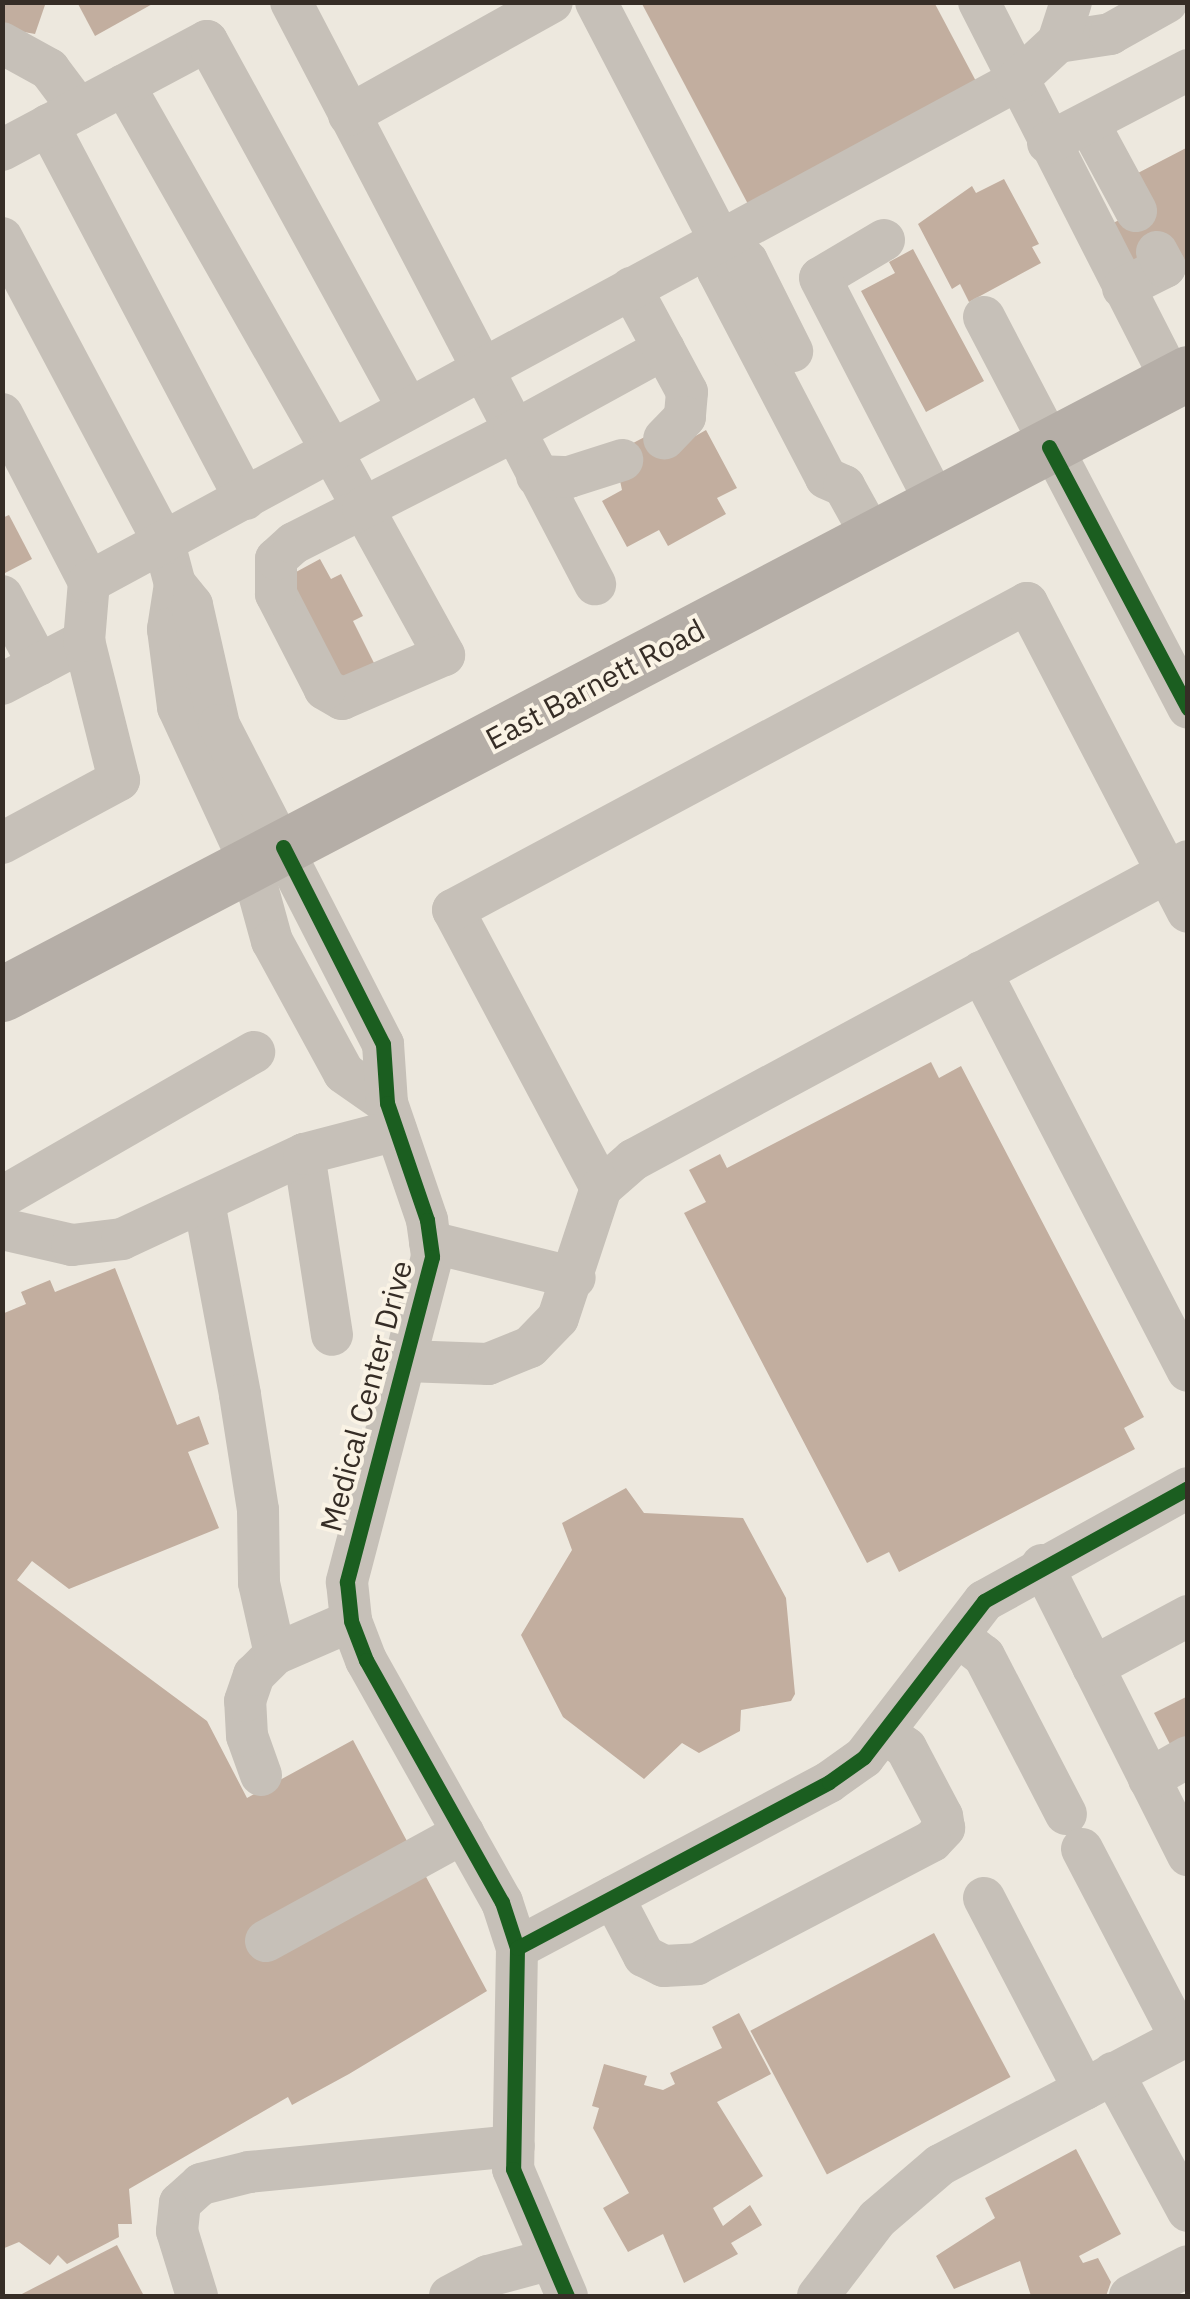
<!DOCTYPE html>
<style>
body{margin:0}
#map{position:relative;width:1190px;height:2299px;overflow:hidden;background:#ede8de;font-family:"IBM Plex Sans",sans-serif}
div>[style]{position:absolute}
.building>*{inset:0;background:#c2ae9f;transform-origin:0 0}
.minor>*{height:42px;margin:-21px;padding:0 21px;transform-origin:21px;border-radius:21px;background:#c6c0b8}
.major>*{height:55px;margin:-27.5px;padding:0 27.5px;transform-origin:27.5px;border-radius:27.5px;background:#b5aea7}
.cycleway>*{height:15px;margin:-7.5px;padding:0 7.5px;transform-origin:7.5px;border-radius:7.5px;background:#1b5e20}
span{translate:-50% -50%;white-space:nowrap;text-align:center;line-height:1.15;-webkit-text-stroke:8px #faf3e5;paint-order:stroke}
.street-label{font-size:30px;color:#362d26}
.frame{position:absolute;inset:0;border:5px solid #362d26;pointer-events:none}
</style>
<div id="map">
<div class="building">
<i style="clip-path:polygon(2px 2px,46px 2px,35px 34px,2px 28px)"></i>
<i style="clip-path:polygon(77px 2px,156px 2px,95px 36px)"></i>
<i style="clip-path:polygon(641px 2px,934px 2px,978px 85px,749px 206px)"></i>
<i style="clip-path:polygon(1188px 147px,1188px 273px,1170px 246px,1133px 266px,1111px 224px,1152px 204px,1136px 174px)"></i>
<i style="clip-path:polygon(1004px 179px,1039px 244px,1032px 247px,1041px 263px,969px 302px,960px 284px,952px 289px,918px 224px,972px 186px,976px 193px)"></i>
<i style="clip-path:polygon(913px 249px,984px 381px,926px 412px,861px 291px,895px 273px,889px 262px)"></i>
<i style="clip-path:polygon(658px 430px,669px 451px,706px 430px,737px 488px,717px 498px,726px 514px,668px 546px,659px 530px,627px 547px,602px 501px,622px 490px,614px 453px)"></i>
<i style="clip-path:polygon(9px 515px,32px 559px,5px 573px,2px 518px)"></i>
<i style="clip-path:polygon(320px 559px,331px 579px,341px 574px,363px 616px,353px 621px,374px 663px,339px 681px,285px 578px)"></i>
<i style="clip-path:polygon(931px 1062px,939px 1078px,961px 1066px,1144px 1417px,1124px 1428px,1135px 1449px,899px 1572px,889px 1552px,867px 1563px,684px 1213px,706px 1202px,689px 1170px,720px 1154px,727px 1168px)"></i>
<i style="clip-path:polygon(115px 1268px,177px 1425px,199px 1416px,209px 1444px,188px 1452px,219px 1528px,69px 1589px,32px 1561px,17px 1580px,207px 1721px,247px 1798px,353px 1740px,487px 1991px,349px 2074px,292px 2105px,288px 2097px,129px 2189px,132px 2224px,118px 2224px,119px 2237px,67px 2264px,58px 2255px,50px 2265px,19px 2242px,2px 2249px,2px 1314px,26px 1304px,21px 1292px,50px 1280px,55px 1292px)"></i>
<i style="clip-path:polygon(626px 1488px,644px 1513px,743px 1518px,786px 1598px,795px 1694px,791px 1701px,741px 1710px,740px 1731px,699px 1753px,682px 1743px,644px 1779px,563px 1717px,521px 1635px,572px 1550px,562px 1523px)"></i>
<i style="clip-path:polygon(1188px 1696px,1188px 1748px,1175px 1754px,1154px 1713px)"></i>
<i style="left:934px;top:1933px;width:163px;height:208px;rotate:62deg"></i>
<i style="clip-path:polygon(739px 2013px,771px 2074px,717px 2102px,763px 2176px,713px 2208px,723px 2226px,750px 2205px,762px 2225px,731px 2243px,738px 2254px,684px 2283px,663px 2234px,628px 2252px,603px 2208px,629px 2193px,593px 2128px,599px 2108px,592px 2106px,604px 2064px,647px 2076px,644px 2085px,663px 2090px,675px 2084px,670px 2073px,722px 2048px,712px 2027px)"></i>
<i style="clip-path:polygon(1076px 2149px,1121px 2234px,1079px 2256px,1083px 2263px,1098px 2258px,1111px 2282px,1106px 2296px,1031px 2296px,1020px 2261px,954px 2289px,936px 2256px,995px 2218px,985px 2198px)"></i>
<i style="clip-path:polygon(117px 2245px,144px 2296px,18px 2296px)"></i>
</div>
<div class="minor">
<i style="left:291px;top:2px;width:657px;rotate:62.42deg"></i>
<i style="left:596px;top:2px;width:288px;rotate:62.5deg"></i>
<i style="left:979px;top:2px;width:425px;rotate:63deg"></i>
<i style="left:1058px;top:42px;width:53px;rotate:-8.7deg"></i>
<i style="left:1110px;top:34px;width:65px;rotate:-29.3deg"></i>
<i style="left:2px;top:43px;width:54px;rotate:29deg"></i>
<i style="left:49px;top:69px;width:50px;rotate:53.1deg"></i>
<i style="left:124px;top:85px;width:420px;rotate:60.4deg"></i>
<i style="left:331px;top:450px;width:66px;rotate:61.1deg"></i>
<i style="left:363px;top:508px;width:168px;rotate:61.1deg"></i>
<i style="left:444px;top:655px;width:111px;rotate:156.7deg"></i>
<i style="left:342px;top:699px;width:20px;rotate:-150deg"></i>
<i style="left:325px;top:689px;width:107px;rotate:-117.3deg"></i>
<i style="left:276px;top:594px;width:35px;rotate:-90deg"></i>
<i style="left:276px;top:559px;width:24px;rotate:-42deg"></i>
<i style="left:294px;top:543px;width:77px;rotate:-26.9deg"></i>
<i style="left:363px;top:508px;width:169px;rotate:-27deg"></i>
<i style="left:514px;top:431px;width:171px;rotate:-28.7deg"></i>
<i style="left:349px;top:115px;width:232px;rotate:-29.1deg"></i>
<i style="left:1089px;top:124px;width:99px;rotate:61.6deg"></i>
<i style="left:48px;top:125px;width:423px;rotate:62.2deg"></i>
<i style="left:1048px;top:143px;width:158px;rotate:-27.5deg"></i>
<i style="left:2px;top:150px;width:232px;rotate:-28deg"></i>
<i style="left:207px;top:41px;width:417px;rotate:61.3deg"></i>
<i style="left:2px;top:238px;width:345px;rotate:62deg"></i>
<i style="left:164px;top:543px;width:42px;rotate:75deg"></i>
<i style="left:175px;top:584px;width:46px;rotate:98.8deg"></i>
<i style="left:168px;top:629px;width:79px;rotate:82.7deg"></i>
<i style="left:178px;top:707px;width:174px;rotate:65.2deg"></i>
<i style="left:251px;top:865px;width:79px;rotate:74.6deg"></i>
<i style="left:272px;top:941px;width:150px;rotate:61.4deg"></i>
<i style="left:344px;top:1073px;width:52px;rotate:34.9deg"></i>
<i style="left:884px;top:240px;width:74px;rotate:149.3deg"></i>
<i style="left:820px;top:278px;width:255px;rotate:62.7deg"></i>
<i style="left:729px;top:258px;width:17px;rotate:130deg"></i>
<i style="left:718px;top:271px;width:233px;rotate:62.4deg"></i>
<i style="left:826px;top:478px;width:20px;rotate:24deg"></i>
<i style="left:844px;top:486px;width:60px;rotate:60.9deg"></i>
<i style="left:729px;top:258px;width:18px;rotate:9deg"></i>
<i style="left:747px;top:261px;width:101px;rotate:63.4deg"></i>
<i style="left:631px;top:288px;width:118px;rotate:61.7deg"></i>
<i style="left:687px;top:392px;width:25px;rotate:95deg"></i>
<i style="left:685px;top:417px;width:30px;rotate:134deg"></i>
<i style="left:1123px;top:288px;width:47px;rotate:-26.6deg"></i>
<i style="left:1165px;top:267px;width:17px;rotate:-118deg"></i>
<i style="left:984px;top:317px;width:441px;rotate:62.4deg"></i>
<i style="left:2px;top:414px;width:189px;rotate:62.6deg"></i>
<i style="left:537px;top:476px;width:32px;rotate:2deg"></i>
<i style="left:569px;top:477px;width:56px;rotate:-17.8deg"></i>
<i style="left:175px;top:584px;width:27px;rotate:51deg"></i>
<i style="left:192px;top:605px;width:123px;rotate:77.3deg"></i>
<i style="left:219px;top:725px;width:359px;rotate:62.8deg"></i>
<i style="left:383px;top:1044px;width:59px;rotate:86.1deg"></i>
<i style="left:387px;top:1103px;width:124px;rotate:71.1deg"></i>
<i style="left:427px;top:1220px;width:37px;rotate:82deg"></i>
<i style="left:432px;top:1257px;width:336px;rotate:104.7deg"></i>
<i style="left:347px;top:1582px;width:39px;rotate:84deg"></i>
<i style="left:351px;top:1621px;width:42px;rotate:69deg"></i>
<i style="left:366px;top:1660px;width:278px;rotate:60.7deg"></i>
<i style="left:502px;top:1902px;width:48px;rotate:71.9deg"></i>
<i style="left:517px;top:1948px;width:221px;rotate:91deg"></i>
<i style="left:513px;top:2169px;width:138px;rotate:67deg"></i>
<i style="left:2px;top:596px;width:78px;rotate:61.8deg"></i>
<i style="left:2px;top:684px;width:93px;rotate:-27.7deg"></i>
<i style="left:2px;top:843px;width:133px;rotate:-28.3deg"></i>
<i style="left:119px;top:780px;width:143px;rotate:-104.1deg"></i>
<i style="left:84px;top:641px;width:59px;rotate:-85.2deg"></i>
<i style="left:89px;top:582px;width:1054px;rotate:-28.39deg"></i>
<i style="left:1016px;top:81px;width:57px;rotate:-42.9deg"></i>
<i style="left:1058px;top:42px;width:42px;rotate:-72deg"></i>
<i style="left:981px;top:972px;width:449px;rotate:62.6deg"></i>
<i style="left:304px;top:1154px;width:183px;rotate:81.2deg"></i>
<i style="left:601px;top:1188px;width:315px;rotate:-118deg"></i>
<i style="left:453px;top:910px;width:651px;rotate:-28.14deg"></i>
<i style="left:1027px;top:603px;width:348px;rotate:62.5deg"></i>
<i style="left:2px;top:1197px;width:291px;rotate:-29.9deg"></i>
<i style="left:204px;top:1202px;width:196px;rotate:79.4deg"></i>
<i style="left:240px;top:1395px;width:116px;rotate:81.1deg"></i>
<i style="left:258px;top:1510px;width:73px;rotate:89.2deg"></i>
<i style="left:259px;top:1583px;width:73px;rotate:77.3deg"></i>
<i style="left:2px;top:1229px;width:72px;rotate:12.9deg"></i>
<i style="left:72px;top:1245px;width:50px;rotate:-6.8deg"></i>
<i style="left:122px;top:1239px;width:201px;rotate:-25deg"></i>
<i style="left:304px;top:1154px;width:95px;rotate:-14.6deg"></i>
<i style="left:430px;top:1242px;width:149px;rotate:13.9deg"></i>
<i style="left:406px;top:1361px;width:82px;rotate:2.1deg"></i>
<i style="left:488px;top:1364px;width:45px;rotate:-22deg"></i>
<i style="left:530px;top:1347px;width:40px;rotate:-46deg"></i>
<i style="left:558px;top:1318px;width:137px;rotate:-71.7deg"></i>
<i style="left:601px;top:1188px;width:43px;rotate:-41.2deg"></i>
<i style="left:633px;top:1160px;width:630px;rotate:-28.31deg"></i>
<i style="left:1042px;top:1565px;width:325px;rotate:63.3deg"></i>
<i style="left:958px;top:1636px;width:33px;rotate:38deg"></i>
<i style="left:984px;top:1656px;width:178px;rotate:62.6deg"></i>
<i style="left:1093px;top:1667px;width:108px;rotate:-28.2deg"></i>
<i style="left:261px;top:1775px;width:41px;rotate:-109.7deg"></i>
<i style="left:247px;top:1736px;width:35px;rotate:-93deg"></i>
<i style="left:245px;top:1701px;width:28px;rotate:-71deg"></i>
<i style="left:254px;top:1675px;width:30px;rotate:-45deg"></i>
<i style="left:275px;top:1654px;width:83px;rotate:-23.5deg"></i>
<i style="left:1149px;top:1779px;width:45px;rotate:-29.4deg"></i>
<i style="left:1082px;top:1849px;width:213px;rotate:62.4deg"></i>
<i style="left:613px;top:1897px;width:67px;rotate:62.3deg"></i>
<i style="left:644px;top:1956px;width:22px;rotate:27deg"></i>
<i style="left:664px;top:1966px;width:33px;rotate:-3deg"></i>
<i style="left:697px;top:1964px;width:265px;rotate:-27.6deg"></i>
<i style="left:932px;top:1841px;width:18px;rotate:-47deg"></i>
<i style="left:944px;top:1828px;width:12px;rotate:-99deg"></i>
<i style="left:942px;top:1816px;width:77px;rotate:-117.9deg"></i>
<i style="left:906px;top:1748px;width:27px;rotate:-144deg"></i>
<i style="left:984px;top:1898px;width:216px;rotate:62.4deg"></i>
<i style="left:266px;top:1941px;width:225px;rotate:-28.7deg"></i>
<i style="left:517px;top:1948px;width:353px;rotate:-28deg"></i>
<i style="left:829px;top:1782px;width:43px;rotate:-35.5deg"></i>
<i style="left:864px;top:1757px;width:197px;rotate:-52.4deg"></i>
<i style="left:984px;top:1601px;width:233px;rotate:-29deg"></i>
<i style="left:1113px;top:2073px;width:157px;rotate:61.5deg"></i>
<i style="left:197px;top:2296px;width:68px;rotate:-107.1deg"></i>
<i style="left:177px;top:2231px;width:28px;rotate:-84deg"></i>
<i style="left:180px;top:2203px;width:28px;rotate:-42deg"></i>
<i style="left:201px;top:2184px;width:49px;rotate:-14deg"></i>
<i style="left:249px;top:2172px;width:266px;rotate:-5.6deg"></i>
<i style="left:450px;top:2296px;width:43px;rotate:-27.8deg"></i>
<i style="left:488px;top:2276px;width:62px;rotate:-14.9deg"></i>
<i style="left:818px;top:2296px;width:97px;rotate:-52.5deg"></i>
<i style="left:877px;top:2219px;width:83px;rotate:-40.6deg"></i>
<i style="left:940px;top:2165px;width:280px;rotate:-27.7deg"></i>
<i style="left:1130px;top:2296px;width:65px;rotate:-27.3deg"></i>
</div>
<div class="major">
<i style="left:2px;top:994px;width:1339px;rotate:-27.64deg"></i>
</div>
<div class="cycleway">
<i style="left:1049px;top:447px;width:296px;rotate:62deg"></i>
<i style="left:283px;top:847px;width:221px;rotate:63.1deg"></i>
<i style="left:383px;top:1044px;width:59px;rotate:86.1deg"></i>
<i style="left:387px;top:1103px;width:124px;rotate:71.1deg"></i>
<i style="left:427px;top:1220px;width:37px;rotate:82deg"></i>
<i style="left:432px;top:1257px;width:336px;rotate:104.7deg"></i>
<i style="left:347px;top:1582px;width:39px;rotate:84deg"></i>
<i style="left:351px;top:1621px;width:42px;rotate:69deg"></i>
<i style="left:366px;top:1660px;width:278px;rotate:60.7deg"></i>
<i style="left:502px;top:1902px;width:48px;rotate:71.9deg"></i>
<i style="left:517px;top:1948px;width:221px;rotate:91deg"></i>
<i style="left:513px;top:2169px;width:138px;rotate:67deg"></i>
<i style="left:517px;top:1948px;width:353px;rotate:-28deg"></i>
<i style="left:829px;top:1782px;width:43px;rotate:-35.5deg"></i>
<i style="left:864px;top:1757px;width:197px;rotate:-52.4deg"></i>
<i style="left:984px;top:1601px;width:233px;rotate:-29deg"></i>
</div>
<div class="street-label">
<span style="left:595px;top:684px;rotate:-28deg">East Barnett Road</span>
<span style="left:366px;top:1396px;rotate:-75deg">Medical Center Drive</span>
</div>
<div class="frame"></div>
</div>
